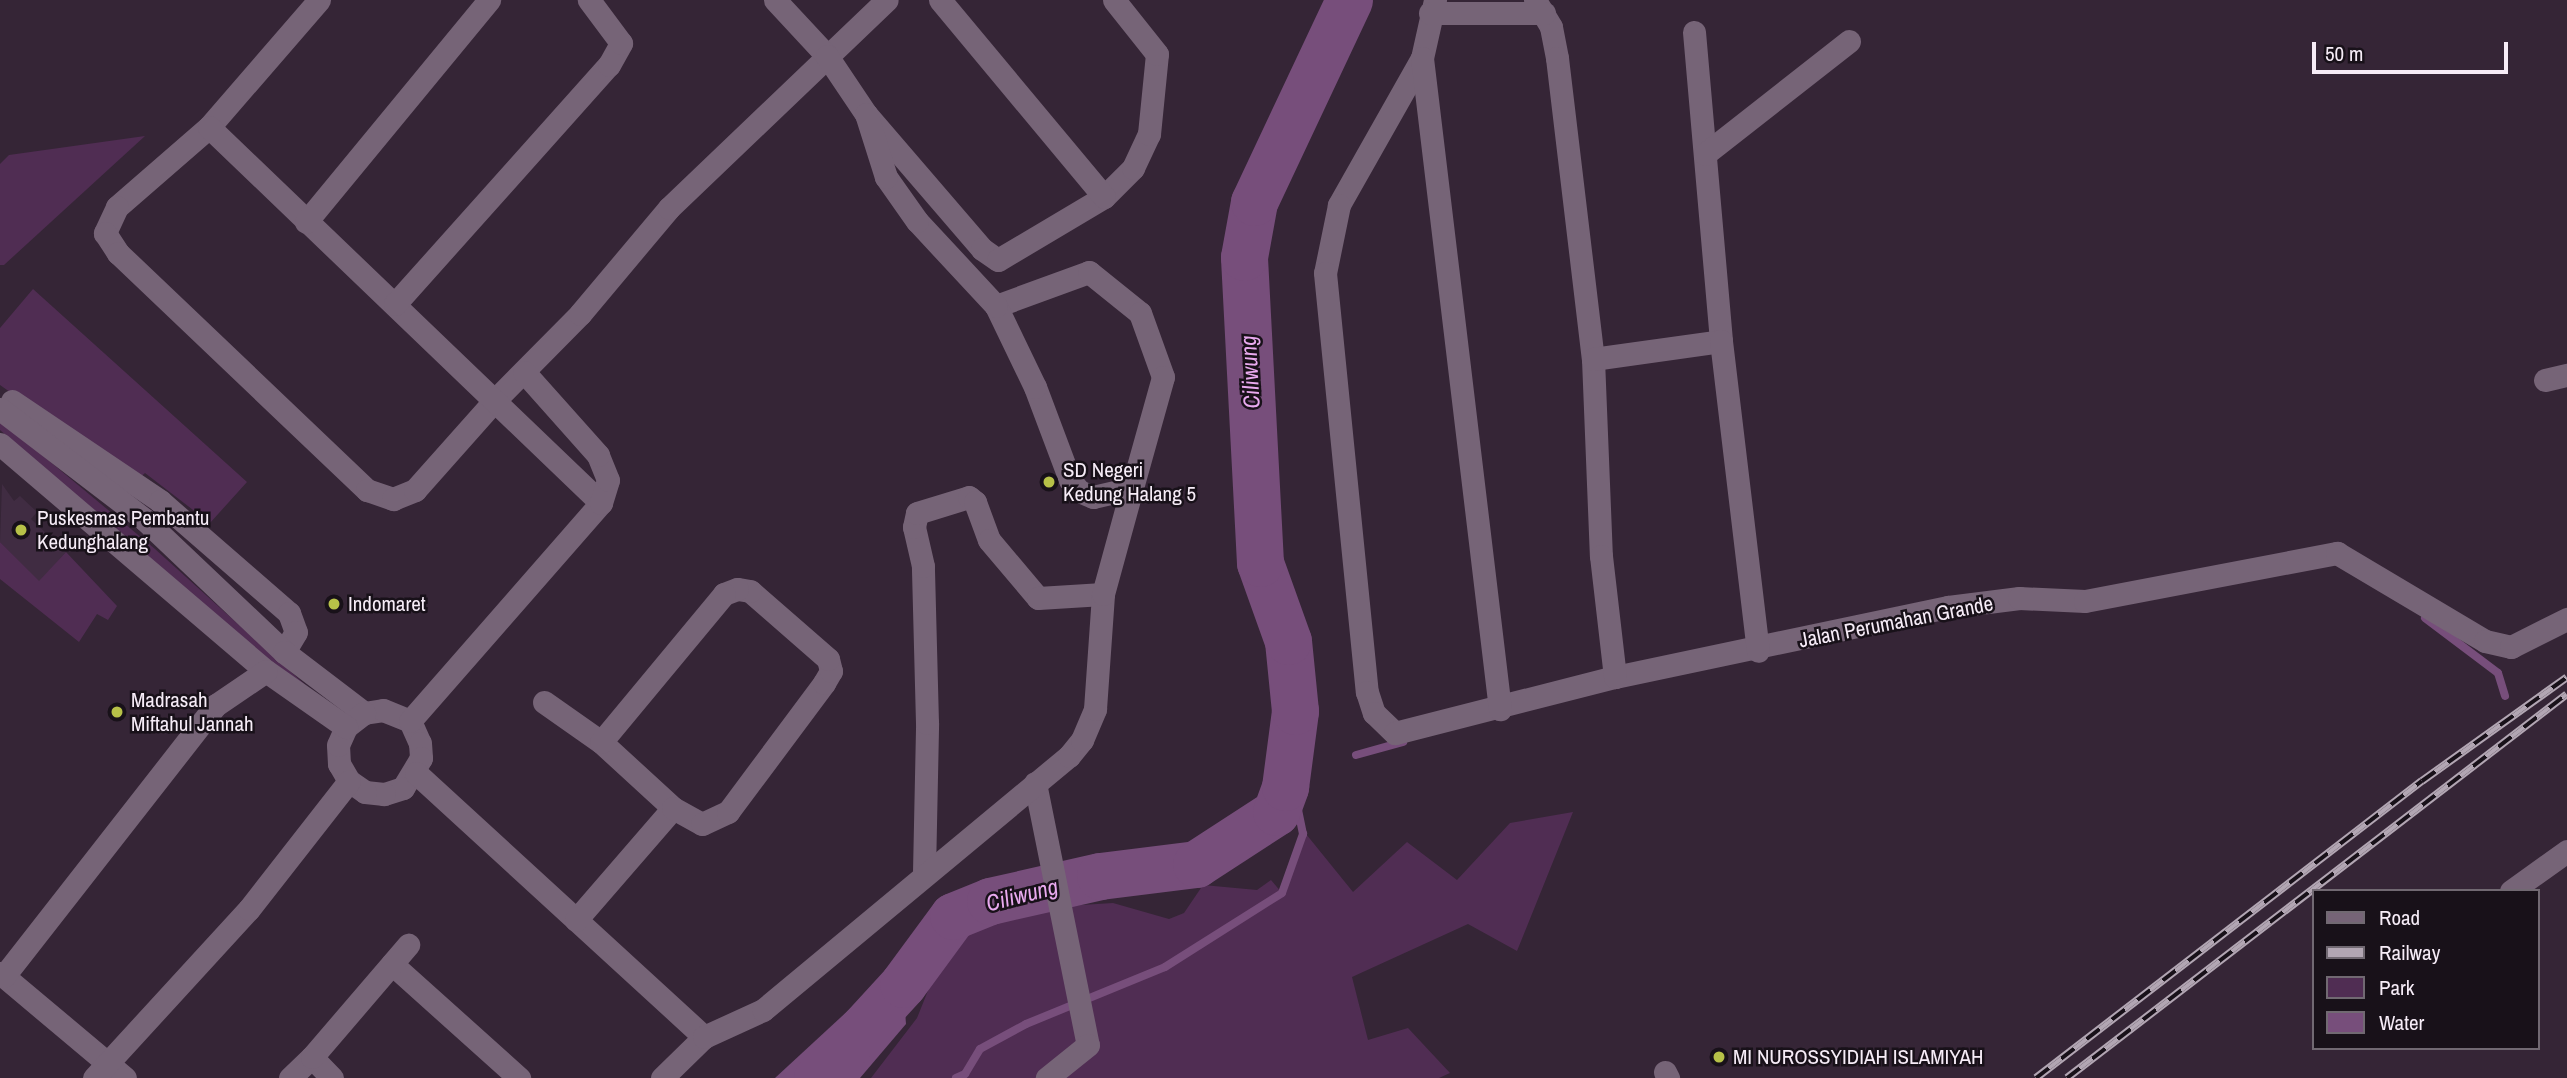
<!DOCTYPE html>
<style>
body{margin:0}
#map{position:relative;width:2567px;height:1078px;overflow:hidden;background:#352536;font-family:"Archivo Narrow",sans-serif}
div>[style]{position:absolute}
.built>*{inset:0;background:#402c42}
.green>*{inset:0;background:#502d53}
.water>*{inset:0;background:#774e7b}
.stream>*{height:8px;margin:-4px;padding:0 4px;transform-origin:4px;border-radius:4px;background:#774e7b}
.river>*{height:47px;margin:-23.5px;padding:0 23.5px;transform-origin:23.5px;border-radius:23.5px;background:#774e7b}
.minor>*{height:23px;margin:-11.5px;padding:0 11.5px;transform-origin:11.5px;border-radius:11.5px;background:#766477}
.rail>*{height:8px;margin-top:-4px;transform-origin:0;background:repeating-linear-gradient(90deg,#181119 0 16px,#b2a6b3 0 32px);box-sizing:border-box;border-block:2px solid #b2a6b3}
.dots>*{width:19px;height:19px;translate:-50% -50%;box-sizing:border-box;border:4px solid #181119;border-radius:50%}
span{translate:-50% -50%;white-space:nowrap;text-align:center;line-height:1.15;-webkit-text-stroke:5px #181119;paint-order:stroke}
.poi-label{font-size:21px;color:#f6ecf7}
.left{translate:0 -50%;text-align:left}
.street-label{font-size:21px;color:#f6ecf7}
.water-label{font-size:23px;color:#e9aaef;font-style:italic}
.legend{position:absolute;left:2312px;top:889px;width:228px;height:161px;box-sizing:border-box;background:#181119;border:2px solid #716972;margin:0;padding:9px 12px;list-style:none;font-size:21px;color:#f6ecf7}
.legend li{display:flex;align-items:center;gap:14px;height:35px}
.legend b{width:35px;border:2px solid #716972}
.scale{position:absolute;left:2312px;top:42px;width:196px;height:32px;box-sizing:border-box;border:4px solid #f6ecf7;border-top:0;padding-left:9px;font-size:21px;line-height:24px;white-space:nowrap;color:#f6ecf7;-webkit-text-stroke:5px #181119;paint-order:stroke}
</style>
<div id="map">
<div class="built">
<i style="clip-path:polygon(2px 484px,14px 501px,20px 496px,37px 512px,31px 519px,66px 552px,39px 582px,0 542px)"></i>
</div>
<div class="green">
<i style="clip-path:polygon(145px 136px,4px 265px,0 265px,0 164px,9px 155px)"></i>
<i style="clip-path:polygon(33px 289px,247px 482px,210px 523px,145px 473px,136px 481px,0 385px,0 328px)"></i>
<i style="clip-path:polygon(0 420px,155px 549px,321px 699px,315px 703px,0 430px)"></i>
<i style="clip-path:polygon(0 542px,39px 581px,66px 552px,117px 606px,108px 620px,97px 614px,79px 642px,0 579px)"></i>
<i style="clip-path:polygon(1573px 812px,1517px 951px,1468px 924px,1352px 977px,1368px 1040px,1408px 1028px,1450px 1073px,1439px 1078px,871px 1078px,917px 1018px,956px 921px,1017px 909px,1113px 903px,1169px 919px,1184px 913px,1203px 885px,1257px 890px,1271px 880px,1282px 893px,1306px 834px,1353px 892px,1407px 842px,1457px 880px,1510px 823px)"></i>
</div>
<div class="water">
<i style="clip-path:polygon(879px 982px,903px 984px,906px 1024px,860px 1078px,775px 1078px)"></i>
</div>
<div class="stream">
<i style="left:2425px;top:618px;width:91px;rotate:37deg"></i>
<i style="left:2498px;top:673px;width:24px;rotate:73deg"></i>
<i style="left:1356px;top:755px;width:49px;rotate:-15.5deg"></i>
<i style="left:956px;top:1078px;width:10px;rotate:-24deg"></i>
<i style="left:965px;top:1074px;width:29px;rotate:-59deg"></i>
<i style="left:980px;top:1049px;width:52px;rotate:-28.5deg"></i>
<i style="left:1026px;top:1024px;width:150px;rotate:-22.3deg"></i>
<i style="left:1165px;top:967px;width:138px;rotate:-32.3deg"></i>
<i style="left:1282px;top:893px;width:63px;rotate:-70.4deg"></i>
<i style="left:1303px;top:834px;width:75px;rotate:-101.6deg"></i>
</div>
<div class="river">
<i style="left:817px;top:1078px;width:127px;rotate:-47.5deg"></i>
<i style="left:903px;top:984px;width:84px;rotate:-53.7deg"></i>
<i style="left:953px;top:916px;width:40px;rotate:-22deg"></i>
<i style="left:990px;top:901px;width:113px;rotate:-12.8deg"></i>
<i style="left:1100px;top:876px;width:97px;rotate:-7.1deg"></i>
<i style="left:1196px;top:864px;width:95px;rotate:-33deg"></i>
<i style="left:1276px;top:812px;width:27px;rotate:-70deg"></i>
<i style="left:1285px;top:787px;width:77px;rotate:-82.5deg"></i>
<i style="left:1295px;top:711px;width:70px;rotate:-95.7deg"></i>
<i style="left:1288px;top:641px;width:83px;rotate:-109.7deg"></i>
<i style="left:1260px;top:563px;width:306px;rotate:-93deg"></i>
<i style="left:1244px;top:257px;width:56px;rotate:-79.7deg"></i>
<i style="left:1254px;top:202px;width:223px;rotate:-64.8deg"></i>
</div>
<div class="minor">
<i style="left:319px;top:0;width:168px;rotate:130.9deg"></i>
<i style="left:209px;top:127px;width:122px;rotate:139deg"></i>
<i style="left:117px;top:207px;width:29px;rotate:115deg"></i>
<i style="left:105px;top:233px;width:24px;rotate:57deg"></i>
<i style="left:118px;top:253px;width:344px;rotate:43.6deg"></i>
<i style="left:367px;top:490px;width:28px;rotate:19deg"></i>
<i style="left:393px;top:499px;width:24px;rotate:-22deg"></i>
<i style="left:415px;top:490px;width:120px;rotate:-48.4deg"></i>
<i style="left:495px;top:400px;width:121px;rotate:-45.3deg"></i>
<i style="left:580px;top:314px;width:138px;rotate:-50deg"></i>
<i style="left:669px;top:208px;width:301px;rotate:-43.7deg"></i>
<i style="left:775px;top:0;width:76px;rotate:47.1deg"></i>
<i style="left:827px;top:56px;width:70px;rotate:56.1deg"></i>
<i style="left:866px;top:114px;width:178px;rotate:49.3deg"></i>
<i style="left:982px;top:249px;width:19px;rotate:35deg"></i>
<i style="left:998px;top:260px;width:123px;rotate:-30.7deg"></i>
<i style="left:1104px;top:197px;width:41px;rotate:-45deg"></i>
<i style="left:1133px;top:168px;width:38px;rotate:-65deg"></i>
<i style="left:1149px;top:134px;width:80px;rotate:-84.3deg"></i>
<i style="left:1157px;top:54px;width:69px;rotate:-128.5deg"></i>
<i style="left:940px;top:0;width:256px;rotate:50.2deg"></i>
<i style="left:1435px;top:0;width:59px;rotate:102.6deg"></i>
<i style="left:1422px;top:58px;width:169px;rotate:119.5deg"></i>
<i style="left:1339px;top:205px;width:69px;rotate:101.6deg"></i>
<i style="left:1325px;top:273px;width:421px;rotate:84.3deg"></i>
<i style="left:1367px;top:692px;width:22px;rotate:72deg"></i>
<i style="left:1374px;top:713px;width:29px;rotate:44deg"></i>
<i style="left:1395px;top:733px;width:227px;rotate:-14.3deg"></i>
<i style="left:1615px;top:677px;width:340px;rotate:-11.9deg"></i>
<i style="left:1948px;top:607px;width:72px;rotate:-7.2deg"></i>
<i style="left:2019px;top:598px;width:66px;rotate:2.6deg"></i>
<i style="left:2085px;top:601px;width:257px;rotate:-10.8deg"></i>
<i style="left:2337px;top:553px;width:172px;rotate:30.7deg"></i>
<i style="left:2485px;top:641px;width:27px;rotate:13deg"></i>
<i style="left:2511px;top:647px;width:63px;rotate:-26.6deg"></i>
<i style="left:1535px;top:0;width:31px;rotate:59deg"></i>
<i style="left:1551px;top:27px;width:32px;rotate:79deg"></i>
<i style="left:1557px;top:58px;width:303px;rotate:83.2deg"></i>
<i style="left:1593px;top:359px;width:197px;rotate:87.7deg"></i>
<i style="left:1601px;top:556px;width:122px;rotate:83.4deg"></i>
<i style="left:1430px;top:13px;width:114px"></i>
<i style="left:1694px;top:32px;width:310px;rotate:85deg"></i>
<i style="left:1422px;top:58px;width:656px;rotate:83.17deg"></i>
<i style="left:209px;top:127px;width:543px;rotate:43.81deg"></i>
<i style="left:1705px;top:154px;width:183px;rotate:-38.1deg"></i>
<i style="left:306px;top:222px;width:288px;rotate:-50.5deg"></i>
<i style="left:395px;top:304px;width:321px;rotate:-48.2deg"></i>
<i style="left:609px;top:65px;width:25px;rotate:-61deg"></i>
<i style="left:621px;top:43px;width:54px;rotate:-126.7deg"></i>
<i style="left:996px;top:306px;width:99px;rotate:-20.1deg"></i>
<i style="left:1089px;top:272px;width:65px;rotate:38.8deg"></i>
<i style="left:1140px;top:313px;width:68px;rotate:70.2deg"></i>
<i style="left:1163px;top:377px;width:115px;rotate:105.6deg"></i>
<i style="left:1593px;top:359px;width:129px;rotate:-8deg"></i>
<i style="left:1721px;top:341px;width:312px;rotate:83.2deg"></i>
<i style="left:2545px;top:380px;width:23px;rotate:-13deg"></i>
<i style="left:12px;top:401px;width:179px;rotate:34deg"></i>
<i style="left:160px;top:501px;width:171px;rotate:41deg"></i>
<i style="left:289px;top:613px;width:20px;rotate:70deg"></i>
<i style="left:296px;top:632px;width:23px;rotate:121deg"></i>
<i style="left:0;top:409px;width:183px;rotate:37.4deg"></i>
<i style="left:145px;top:520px;width:192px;rotate:43.5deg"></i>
<i style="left:284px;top:652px;width:101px;rotate:37.3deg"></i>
<i style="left:364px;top:713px;width:19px;rotate:-9deg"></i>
<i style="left:383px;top:710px;width:29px;rotate:22deg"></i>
<i style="left:410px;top:721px;width:24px;rotate:66deg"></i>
<i style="left:420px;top:743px;width:15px;rotate:86deg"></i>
<i style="left:421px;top:758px;width:35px;rotate:121deg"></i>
<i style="left:403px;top:788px;width:20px;rotate:162deg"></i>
<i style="left:384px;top:794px;width:19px;rotate:-174deg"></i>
<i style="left:365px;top:792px;width:19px;rotate:-145deg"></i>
<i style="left:349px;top:781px;width:20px;rotate:-120deg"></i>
<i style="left:339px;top:764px;width:19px;rotate:-93deg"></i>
<i style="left:338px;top:745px;width:20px;rotate:-66deg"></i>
<i style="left:346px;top:727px;width:23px;rotate:-38deg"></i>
<i style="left:0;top:444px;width:350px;rotate:40.5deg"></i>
<i style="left:266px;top:671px;width:98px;rotate:35deg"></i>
<i style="left:544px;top:702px;width:70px;rotate:35.1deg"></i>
<i style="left:601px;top:742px;width:98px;rotate:42.5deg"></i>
<i style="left:410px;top:721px;width:290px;rotate:-48.8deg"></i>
<i style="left:601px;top:503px;width:24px;rotate:-73deg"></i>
<i style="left:608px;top:480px;width:27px;rotate:-112deg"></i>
<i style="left:598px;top:455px;width:111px;rotate:-131.7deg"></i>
<i style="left:416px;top:773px;width:391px;rotate:42.5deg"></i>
<i style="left:1035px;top:783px;width:267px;rotate:78.6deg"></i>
<i style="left:1088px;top:1045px;width:53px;rotate:141.2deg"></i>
<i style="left:924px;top:872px;width:149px;rotate:-88.8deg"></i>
<i style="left:927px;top:723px;width:157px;rotate:-91.5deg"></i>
<i style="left:923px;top:566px;width:40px;rotate:-103deg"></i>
<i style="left:914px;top:527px;width:14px;rotate:-78deg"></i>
<i style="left:917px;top:513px;width:54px;rotate:-17.1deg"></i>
<i style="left:969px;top:497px;width:8px;rotate:40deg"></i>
<i style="left:975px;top:502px;width:40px;rotate:69.8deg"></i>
<i style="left:989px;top:540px;width:76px;rotate:49.8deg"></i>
<i style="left:1038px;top:598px;width:65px;rotate:-3.5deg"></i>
<i style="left:2511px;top:891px;width:69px;rotate:-35.5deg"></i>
<i style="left:576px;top:920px;width:148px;rotate:-49.1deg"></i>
<i style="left:673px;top:808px;width:33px;rotate:29deg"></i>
<i style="left:702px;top:824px;width:29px;rotate:-25deg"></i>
<i style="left:728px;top:812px;width:161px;rotate:-53.3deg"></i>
<i style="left:824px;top:683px;width:14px;rotate:-60deg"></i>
<i style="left:831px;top:671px;width:12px;rotate:-104deg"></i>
<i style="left:828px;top:659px;width:103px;rotate:-138.9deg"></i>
<i style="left:750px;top:591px;width:13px;rotate:-171deg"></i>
<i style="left:737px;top:589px;width:14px;rotate:159deg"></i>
<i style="left:724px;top:594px;width:192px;rotate:129.7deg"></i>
<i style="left:392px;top:964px;width:171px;rotate:41.9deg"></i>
<i style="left:0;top:973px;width:163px;rotate:40deg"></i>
<i style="left:4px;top:976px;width:344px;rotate:-52deg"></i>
<i style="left:216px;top:705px;width:60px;rotate:-34.2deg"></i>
<i style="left:1665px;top:1072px;width:7px;rotate:63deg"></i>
<i style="left:94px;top:1078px;width:229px;rotate:-47.5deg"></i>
<i style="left:249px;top:909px;width:162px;rotate:-52deg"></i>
<i style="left:290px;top:1078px;width:30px;rotate:-44deg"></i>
<i style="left:332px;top:1078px;width:29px;rotate:-134deg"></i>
<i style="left:312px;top:1057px;width:148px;rotate:-49.4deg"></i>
<i style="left:662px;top:1078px;width:59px;rotate:-44.3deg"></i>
<i style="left:704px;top:1037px;width:65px;rotate:-24.6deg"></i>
<i style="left:763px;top:1010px;width:398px;rotate:-39.7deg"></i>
<i style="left:1069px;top:756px;width:21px;rotate:-51deg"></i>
<i style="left:1082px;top:740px;width:34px;rotate:-67deg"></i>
<i style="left:1095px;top:709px;width:115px;rotate:-86deg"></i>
<i style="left:1103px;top:594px;width:110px;rotate:-74.7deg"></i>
<i style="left:1132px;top:488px;width:40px;rotate:167deg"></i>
<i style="left:1093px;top:497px;width:15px;rotate:-157deg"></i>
<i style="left:1079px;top:491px;width:14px;rotate:-129deg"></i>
<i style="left:1070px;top:480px;width:99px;rotate:-110.6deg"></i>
<i style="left:1035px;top:387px;width:90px;rotate:-115.7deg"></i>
<i style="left:996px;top:306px;width:116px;rotate:-132.9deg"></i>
<i style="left:917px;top:221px;width:54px;rotate:-125.2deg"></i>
<i style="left:886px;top:177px;width:66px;rotate:-107.6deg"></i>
</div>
<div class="rail">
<i style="left:2036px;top:1078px;width:487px;rotate:-37.6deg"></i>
<i style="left:2422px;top:781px;width:178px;rotate:-35.6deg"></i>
<i style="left:2067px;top:1078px;width:630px;rotate:-37.52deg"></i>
</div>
<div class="dots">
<i style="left:1049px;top:482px;background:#b7c148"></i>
<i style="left:21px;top:530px;background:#b7c148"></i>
<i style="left:334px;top:604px;background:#b7c148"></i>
<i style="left:117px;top:712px;background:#b7c148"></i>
<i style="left:1719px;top:1057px;background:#b7c148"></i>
</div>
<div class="poi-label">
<span class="left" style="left:1063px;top:482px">SD Negeri<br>Kedung Halang 5</span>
<span class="left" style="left:37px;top:530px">Puskesmas Pembantu<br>Kedunghalang</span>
<span class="left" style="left:348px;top:604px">Indomaret</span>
<span class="left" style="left:131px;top:712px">Madrasah<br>Miftahul Jannah</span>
<span class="left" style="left:1733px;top:1057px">MI NUROSSYIDIAH ISLAMIYAH</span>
</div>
<div class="street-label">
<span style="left:1896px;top:622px;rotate:-11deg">Jalan Perumahan Grande</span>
</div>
<div class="water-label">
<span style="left:1250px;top:372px;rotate:-93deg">Ciliwung</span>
<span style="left:1022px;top:895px;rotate:-14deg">Ciliwung</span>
</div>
<ul class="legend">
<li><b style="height:9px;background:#766477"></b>Road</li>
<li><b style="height:9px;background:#b2a6b3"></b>Railway</li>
<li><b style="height:19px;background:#502d53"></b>Park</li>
<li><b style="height:19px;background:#774e7b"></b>Water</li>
</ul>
<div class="scale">50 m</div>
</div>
